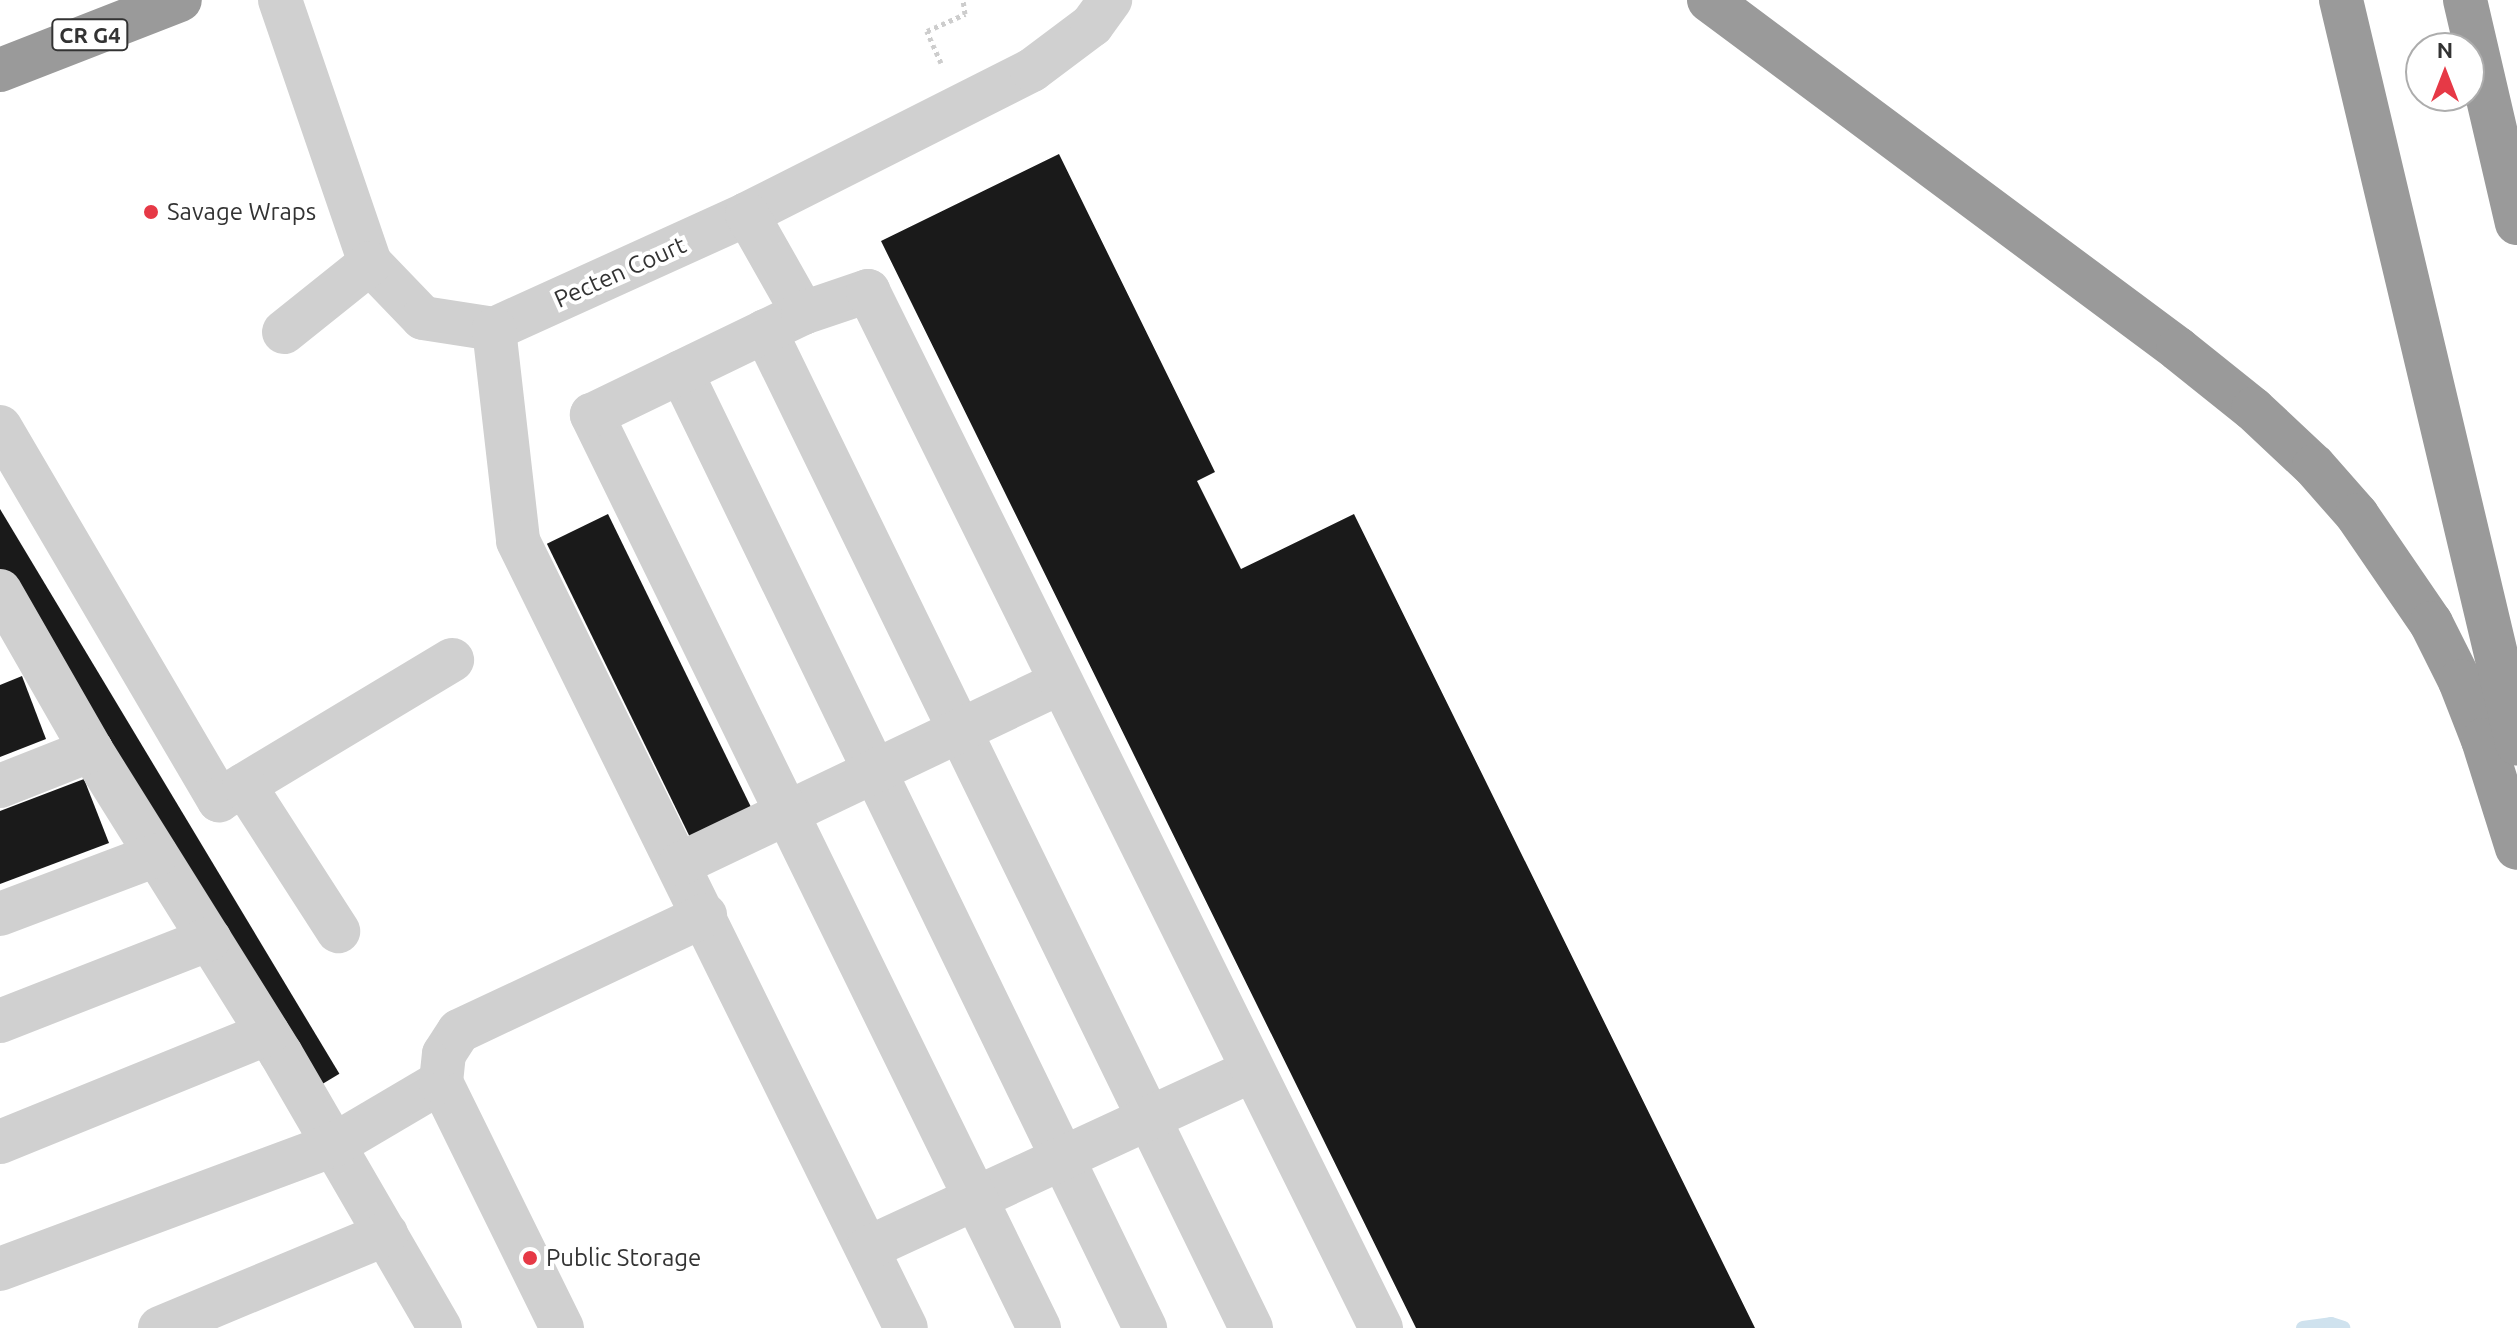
<!DOCTYPE html>
<style>
body{margin:0}
#map{position:relative;width:2517px;height:1328px;overflow:hidden;background:#fff;font-family:Ubuntu,sans-serif}
div>[style]{position:absolute}
.stream>*{height:14px;margin:-7px;padding:0 7px;transform-origin:7px;border-radius:7px;background:#cfe2ee}
.building>*{inset:0;background:#1a1a1a;transform-origin:0 0}
.path>*{height:5px;margin-top:-2.5px;transform-origin:0;background:repeating-linear-gradient(90deg,#cdcdcd 0 4px,transparent 0 8px)}
.minor>*{height:44px;margin:-22px;padding:0 22px;transform-origin:22px;border-radius:22px;background:#d0d0d0}
.highway>*{height:44px;margin:-22px;padding:0 22px;transform-origin:22px;border-radius:22px;background:#9a9a9a}
.dots>*{width:22px;height:22px;translate:-50% -50%;box-sizing:border-box;border:4px solid #fff;border-radius:50%}
span{translate:-50% -50%;white-space:nowrap;text-align:center;line-height:1.15;-webkit-text-stroke:8px #fff;paint-order:stroke}
.shield-label span{padding:2px 6px;background:#fff;border:2px solid;border-radius:6px;-webkit-text-stroke-width:0}
.shield-label{font-size:22px;color:#333;font-weight:700}
.poi-label{font-size:24px;color:#333}
.left{translate:0 -50%;text-align:left}
.street-label{font-size:24px;color:#333}
.north{position:absolute;left:2405px;top:32px;width:80px;height:80px;box-sizing:border-box;background:#fff;border:2px solid #adadad;border-radius:50%;rotate:0deg;font-size:22px;font-weight:700;line-height:32px;text-align:center;color:#333}
.north::after{content:'';display:block;margin:auto;width:28px;height:36px;background:#e63946;clip-path:polygon(50% 0,100% 100%,50% 72%,0 100%)}
</style>
<div id="map">
<div class="stream">
<i style="left:2303px;top:1328px;width:28px;rotate:-8deg"></i>
<i style="left:2331px;top:1324px;width:13px;rotate:18deg"></i>
</div>
<div class="building">
<i style="clip-path:polygon(1059px 154px,1215px 472px,1197px 481px,1241px 569px,1354px 514px,1755px 1328px,1416px 1328px,881px 241px)"></i>
<i style="left:0;top:509px;width:659px;height:49px;rotate:59deg"></i>
<i style="left:608px;top:514px;width:330px;height:68px;rotate:64deg"></i>
<i style="clip-path:polygon(22px 676px,46px 739px,0 757px,0 685px)"></i>
<i style="clip-path:polygon(84px 779px,109px 843px,0 884px,0 811px)"></i>
</div>
<div class="path">
<i style="left:941px;top:63px;width:35px;rotate:-114deg"></i>
<i style="left:927px;top:31px;width:42px;rotate:-24.1deg"></i>
<i style="left:965px;top:14px;width:14px;rotate:-98deg"></i>
</div>
<div class="minor">
<i style="left:280px;top:0;width:278px;rotate:71.1deg"></i>
<i style="left:370px;top:263px;width:76px;rotate:46.1deg"></i>
<i style="left:423px;top:318px;width:72px;rotate:8.8deg"></i>
<i style="left:494px;top:329px;width:278px;rotate:-24.4deg"></i>
<i style="left:747px;top:214px;width:319px;rotate:-26.8deg"></i>
<i style="left:1032px;top:70px;width:75px;rotate:-36.9deg"></i>
<i style="left:1092px;top:25px;width:31px;rotate:-54deg"></i>
<i style="left:747px;top:214px;width:114px;rotate:60.5deg"></i>
<i style="left:494px;top:329px;width:213px;rotate:83.5deg"></i>
<i style="left:518px;top:541px;width:877px;rotate:63.76deg"></i>
<i style="left:765px;top:331px;width:1109px;rotate:64.01deg"></i>
<i style="left:284px;top:332px;width:110px;rotate:-38.7deg"></i>
<i style="left:681px;top:372px;width:1063px;rotate:64.11deg"></i>
<i style="left:0;top:427px;width:433px;rotate:59.6deg"></i>
<i style="left:219px;top:800px;width:272px;rotate:-31deg"></i>
<i style="left:0;top:591px;width:183px;rotate:60.2deg"></i>
<i style="left:91px;top:750px;width:358px;rotate:58deg"></i>
<i style="left:281px;top:1054px;width:317px;rotate:59.9deg"></i>
<i style="left:244px;top:785px;width:174px;rotate:57.2deg"></i>
<i style="left:0;top:786px;width:98px;rotate:-21.6deg"></i>
<i style="left:680px;top:864px;width:422px;rotate:-25.5deg"></i>
<i style="left:0;top:914px;width:167px;rotate:-20.7deg"></i>
<i style="left:0;top:1021px;width:225px;rotate:-21.4deg"></i>
<i style="left:0;top:1142px;width:289px;rotate:-22.1deg"></i>
<i style="left:868px;top:1248px;width:424px;rotate:-24.8deg"></i>
<i style="left:0;top:1269px;width:356px;rotate:-20.4deg"></i>
<i style="left:334px;top:1145px;width:124px;rotate:-30.5deg"></i>
<i style="left:160px;top:1328px;width:245px;rotate:-22.6deg"></i>
<i style="left:562px;top:1328px;width:274px;rotate:-116.2deg"></i>
<i style="left:441px;top:1082px;width:28px;rotate:-84deg"></i>
<i style="left:444px;top:1054px;width:27px;rotate:-57deg"></i>
<i style="left:459px;top:1031px;width:272px;rotate:-25.2deg"></i>
<i style="left:1039px;top:1328px;width:1017px;rotate:-116.09deg"></i>
<i style="left:592px;top:415px;width:234px;rotate:-25.8deg"></i>
<i style="left:803px;top:313px;width:69px;rotate:-18.7deg"></i>
<i style="left:868px;top:291px;width:1157px;rotate:63.68deg"></i>
</div>
<div class="highway">
<i style="left:1709px;top:0;width:585px;rotate:36.65deg"></i>
<i style="left:2178px;top:349px;width:96px;rotate:38.7deg"></i>
<i style="left:2253px;top:409px;width:83px;rotate:43.1deg"></i>
<i style="left:2314px;top:466px;width:65px;rotate:48.7deg"></i>
<i style="left:2357px;top:515px;width:131px;rotate:55.6deg"></i>
<i style="left:2431px;top:623px;width:65px;rotate:63.4deg"></i>
<i style="left:2460px;top:681px;width:63px;rotate:68.7deg"></i>
<i style="left:2483px;top:740px;width:113px;rotate:72.5deg"></i>
<i style="left:2341px;top:0;width:764px;rotate:76.67deg"></i>
<i style="left:2465px;top:0;width:229px;rotate:76.9deg"></i>
<i style="left:0;top:70px;width:193px;rotate:-21.3deg"></i>
</div>
<div class="dots">
<i style="left:151px;top:212px;background:#e63946"></i>
<i style="left:530px;top:1258px;background:#e63946"></i>
</div>
<div class="shield-label">
<span style="left:90px;top:35px">CR G4</span>
</div>
<div class="poi-label">
<span class="left" style="left:167px;top:212px">Savage Wraps</span>
<span class="left" style="left:546px;top:1258px">Public Storage</span>
</div>
<div class="street-label">
<span style="left:620px;top:272px;rotate:-24deg">Pecten Court</span>
</div>
<div class="north">N</div>
</div>
